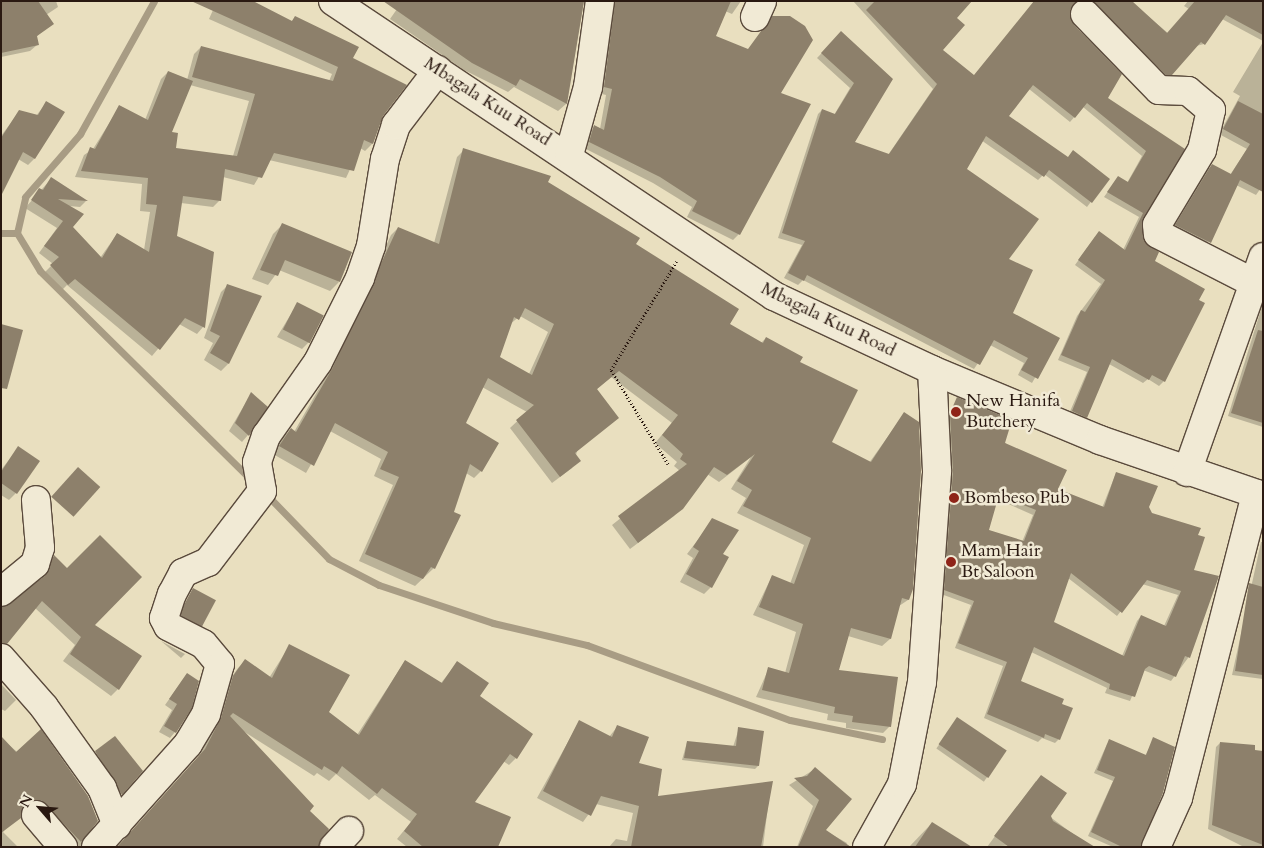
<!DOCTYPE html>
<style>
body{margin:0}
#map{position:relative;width:1264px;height:848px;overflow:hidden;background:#e9dfbf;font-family:Cardo,serif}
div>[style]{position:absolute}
.shadow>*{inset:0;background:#0003;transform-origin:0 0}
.stream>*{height:7px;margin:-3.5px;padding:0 3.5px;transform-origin:3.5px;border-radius:3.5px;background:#a89c84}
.building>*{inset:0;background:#8d806b;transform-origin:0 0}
.path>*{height:3px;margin-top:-1.5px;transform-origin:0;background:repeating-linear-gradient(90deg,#2a1911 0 1px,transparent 0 3.5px)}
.roads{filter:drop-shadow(1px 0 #5a4a3c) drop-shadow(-1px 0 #5a4a3c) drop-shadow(0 1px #5a4a3c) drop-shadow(0 -1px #5a4a3c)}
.minor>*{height:28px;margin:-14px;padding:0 14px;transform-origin:14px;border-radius:14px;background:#f1ead5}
.dots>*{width:14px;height:14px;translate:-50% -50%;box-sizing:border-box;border:2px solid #f1ead5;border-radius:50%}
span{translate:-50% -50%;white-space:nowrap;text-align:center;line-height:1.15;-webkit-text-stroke:5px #f1ead5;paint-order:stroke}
.street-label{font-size:18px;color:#2a1911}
.poi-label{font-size:18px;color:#2a1911}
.left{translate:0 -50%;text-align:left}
.frame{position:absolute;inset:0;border:2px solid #2a1911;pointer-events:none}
.north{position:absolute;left:15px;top:783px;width:50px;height:50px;-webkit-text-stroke:4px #f1ead5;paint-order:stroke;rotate:297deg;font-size:14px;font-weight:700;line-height:20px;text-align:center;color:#2a1911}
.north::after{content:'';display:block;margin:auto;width:18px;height:22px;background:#2a1911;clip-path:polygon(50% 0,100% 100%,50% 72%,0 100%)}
</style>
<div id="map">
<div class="shadow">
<i style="clip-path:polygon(1px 1px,56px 1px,58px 7px,46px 15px,52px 23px,36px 37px,37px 45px,30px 51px,1px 57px)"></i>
<i style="clip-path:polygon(evenodd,217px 1px,291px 22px,295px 18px,351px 59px,382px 115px,372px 144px,365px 151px,360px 148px,346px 178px,269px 160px,254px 185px,223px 177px,220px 200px,213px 207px,181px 203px,176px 237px,213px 252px,203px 327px,197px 334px,179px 324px,152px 356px,67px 285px,61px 291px,44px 273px,53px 264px,39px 253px,57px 228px,25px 208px,51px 179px,86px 201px,80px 207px,69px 206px,71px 227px,100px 258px,117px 234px,144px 250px,150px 212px,140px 211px,142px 184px,75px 177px,84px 155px,93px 149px,120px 106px,145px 120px,161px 79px,168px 72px,187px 80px,194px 54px,201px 47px,329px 81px,332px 74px,209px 19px,217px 1px,190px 85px,249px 101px,233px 156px,175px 149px,170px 133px,190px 85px)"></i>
<i style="clip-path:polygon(584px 1px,566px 104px,558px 111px,514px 87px,508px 92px,464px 70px,390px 19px,397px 9px)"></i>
<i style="clip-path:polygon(611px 1px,741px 1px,732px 14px,725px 11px,715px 37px,779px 93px,739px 234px,733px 240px,687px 217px,692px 207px,653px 183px,584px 148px,588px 132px,594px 127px,600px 129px,606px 95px,598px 93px)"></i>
<i style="clip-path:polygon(853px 1px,921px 1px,955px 18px,941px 51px,974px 77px,1037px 1px,1130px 1px,1169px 34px,1189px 9px,1184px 6px,1188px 1px,1263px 1px,1263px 41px,1222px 19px,1204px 44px,1196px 46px,1166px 79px,1092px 7px,1076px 3px,1069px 10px,1107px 98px,1183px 149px,1142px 217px,1141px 236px,1157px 252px,1153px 262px,1164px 381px,1159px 386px,1148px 379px,1143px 383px,1109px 364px,1086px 417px,1082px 422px,1068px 416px,1087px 372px,1058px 360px,1077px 316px,1101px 284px,1075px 265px,1095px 237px,1123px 250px,1139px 217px,1104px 197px,1118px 177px,1127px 183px,1142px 156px,1083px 107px,1070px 122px,1029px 89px,1007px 116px,1067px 158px,1108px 179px,1087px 207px,1044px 174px,1038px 180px,981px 140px,965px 169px,1007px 259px,1011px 313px,1058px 338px,1032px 383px,1018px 375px,1024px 363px,990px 345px,974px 369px,803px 280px,798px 285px,784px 278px,802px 245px,778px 238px,818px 114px,822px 110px,834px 115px,850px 88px,817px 58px,841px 33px,891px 79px,854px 143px,888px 155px,933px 89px)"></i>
<i style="clip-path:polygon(1263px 42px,1263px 185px,1256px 195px,1236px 185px,1205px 247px,1172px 230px,1207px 170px,1212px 166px,1230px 175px,1247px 149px,1219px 134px,1240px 96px,1233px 92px)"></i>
<i style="clip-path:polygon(46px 103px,34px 159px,28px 165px,18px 159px,1px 193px,1px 136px,19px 112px,36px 116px)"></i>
<i style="clip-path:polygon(evenodd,464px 150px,547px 183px,634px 245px,728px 325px,761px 343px,766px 338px,798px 363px,830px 443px,869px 463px,904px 414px,908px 600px,899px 606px,890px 639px,882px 646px,848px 636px,838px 671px,890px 726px,883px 733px,846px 728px,846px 723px,827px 720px,828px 714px,756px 697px,769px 668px,785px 673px,796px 632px,753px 615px,772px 576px,790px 584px,804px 545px,737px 513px,746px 498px,731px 489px,751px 457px,719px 482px,707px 474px,674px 516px,630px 549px,612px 525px,680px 471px,674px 466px,677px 462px,655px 443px,672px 423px,611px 377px,596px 390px,572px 468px,552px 483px,510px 428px,527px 412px,482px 387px,465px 423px,481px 471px,474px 478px,466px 473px,434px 568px,415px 586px,359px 561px,393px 485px,374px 476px,381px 459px,330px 431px,306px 473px,273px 454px,284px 436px,291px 429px,294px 432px,325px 378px,391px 235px,398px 228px,434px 243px,457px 157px,464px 150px,520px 316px,548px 332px,529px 374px,498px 358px,509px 325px,520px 316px)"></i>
<i style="clip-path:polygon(282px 225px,339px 282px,330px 291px,279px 270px,268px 285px,252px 279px,273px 234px)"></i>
<i style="clip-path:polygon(228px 285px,228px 364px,221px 371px,204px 360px,213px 343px,204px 338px,221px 292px)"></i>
<i style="clip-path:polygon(1263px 303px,1263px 427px,1228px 416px)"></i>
<i style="clip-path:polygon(297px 304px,309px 342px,302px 349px,277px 337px)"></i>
<i style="clip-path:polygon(251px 394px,248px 435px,242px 442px,229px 431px)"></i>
<i style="clip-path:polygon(evenodd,958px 399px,1056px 490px,1102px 508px,1116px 473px,1151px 514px,1197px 536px,1192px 571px,1217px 577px,1188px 658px,1171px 681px,1143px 670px,1130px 701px,1105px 693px,1107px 688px,1031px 652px,1019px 682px,1059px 739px,1055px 743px,1042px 738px,1038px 742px,984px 718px,1003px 666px,955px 648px,971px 605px,941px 594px,946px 418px,958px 399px,997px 499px,1033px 515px,1022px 542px,988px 530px,997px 499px,958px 399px,1068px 578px,1117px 616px,1142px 584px,1178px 595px,1164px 626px,1141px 616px,1137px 621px,1122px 656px,1053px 623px,1068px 578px)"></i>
<i style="clip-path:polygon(18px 448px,16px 493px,9px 500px,1px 495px,1px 470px)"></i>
<i style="clip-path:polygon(713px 520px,721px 555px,711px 587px,704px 594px,680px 582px,693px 558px,687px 554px)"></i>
<i style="clip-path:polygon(1261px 542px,1263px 542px,1263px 679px,1232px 675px)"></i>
<i style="clip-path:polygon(54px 557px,94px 625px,118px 689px,111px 696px,63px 661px,75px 645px,35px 608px,1px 647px,1px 607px,39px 583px)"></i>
<i style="clip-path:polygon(193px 589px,201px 625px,194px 632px,175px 623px)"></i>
<i style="clip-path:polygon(161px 641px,185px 654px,181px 658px)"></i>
<i style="clip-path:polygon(290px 645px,327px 713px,357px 735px,405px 661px,441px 683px,457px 663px,516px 758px,509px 765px,503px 761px,473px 802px,497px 847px,407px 847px,397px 839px,411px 822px,375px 795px,369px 800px,336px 774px,329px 781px,317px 773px,314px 776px,243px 731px,198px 758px,214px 727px,226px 685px,238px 668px,245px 661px,269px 678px)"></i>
<i style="clip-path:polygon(187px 674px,175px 732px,170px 738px,159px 732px,172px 710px,165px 705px)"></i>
<i style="clip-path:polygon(1px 684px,16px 700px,5px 711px,1px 709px)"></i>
<i style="left:957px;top:719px;width:58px;height:36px;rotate:35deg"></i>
<i style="clip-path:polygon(579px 722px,609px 737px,617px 727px,656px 798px,771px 782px,763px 847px,609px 847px,616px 839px,627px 841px,633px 813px,596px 804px,583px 822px,537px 798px)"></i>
<i style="clip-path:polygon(739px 728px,758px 766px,755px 769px,682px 760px,687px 742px,733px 747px)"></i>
<i style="clip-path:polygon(1px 738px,97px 821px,80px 847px,71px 847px,33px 807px,23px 809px,3px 832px,18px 847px,1px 847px)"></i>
<i style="clip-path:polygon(1154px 739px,1140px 847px,1113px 847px,1088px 836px,1113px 781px,1094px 773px,1107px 744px,1110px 741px,1145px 756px)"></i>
<i style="clip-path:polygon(1220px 743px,1263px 787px,1263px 847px,1244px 847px,1208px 829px,1216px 747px)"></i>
<i style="clip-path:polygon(96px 752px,141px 771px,114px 801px,89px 759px)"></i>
<i style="clip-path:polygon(815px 769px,824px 830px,847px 843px,845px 847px,797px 847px,813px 806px,789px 785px)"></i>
<i style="clip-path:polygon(1036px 781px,1049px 816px,1081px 840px,987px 847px)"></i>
<i style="clip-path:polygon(932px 823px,970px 847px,909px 847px)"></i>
</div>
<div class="stream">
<i style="left:1px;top:233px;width:16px"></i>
<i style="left:17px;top:233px;width:44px;rotate:58.8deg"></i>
<i style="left:40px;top:271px;width:298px;rotate:44.7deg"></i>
<i style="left:17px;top:233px;width:37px;rotate:-77deg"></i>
<i style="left:25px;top:197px;width:84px;rotate:-48.9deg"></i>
<i style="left:80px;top:134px;width:152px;rotate:-60.9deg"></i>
<i style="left:267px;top:495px;width:89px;rotate:45.9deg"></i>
<i style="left:329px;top:559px;width:56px;rotate:27.5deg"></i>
<i style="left:379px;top:585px;width:120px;rotate:18.4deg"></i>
<i style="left:493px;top:623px;width:97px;rotate:13.2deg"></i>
<i style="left:587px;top:645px;width:216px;rotate:20.3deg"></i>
<i style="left:790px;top:720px;width:94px;rotate:11.7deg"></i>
</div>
<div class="building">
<i style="clip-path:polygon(1px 1px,38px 1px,54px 24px,37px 36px,39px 45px,1px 53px)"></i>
<i style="clip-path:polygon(191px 1px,253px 1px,292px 21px,295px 16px,359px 47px,353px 58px,407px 85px,383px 116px,373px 144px,364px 140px,354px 171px,274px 153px,262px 178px,225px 169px,221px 201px,183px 196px,177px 236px,214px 252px,205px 328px,185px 318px,160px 350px,75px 279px,68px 285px,50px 265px,59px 257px,44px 246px,63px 221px,31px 200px,39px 188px,43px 190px,51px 177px,88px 201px,58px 199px,84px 214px,73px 227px,102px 258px,117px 233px,149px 252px,157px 205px,146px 204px,148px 178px,81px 171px,90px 147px,95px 149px,119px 105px,148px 120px,168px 71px,193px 81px,172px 132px,178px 133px,176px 148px,237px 156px,255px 94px,192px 77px,201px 46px,333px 81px,338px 67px)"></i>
<i style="clip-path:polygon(383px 1px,584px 1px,567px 104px,520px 79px,516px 86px,472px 63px)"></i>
<i style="clip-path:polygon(615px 1px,731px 1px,716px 36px,748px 49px,772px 16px,790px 16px,805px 26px,813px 40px,781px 93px,811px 104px,740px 235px,692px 211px,697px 201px,660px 177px,589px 142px,594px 125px,604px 130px,612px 89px,604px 87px)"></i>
<i style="clip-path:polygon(875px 1px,972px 1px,957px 18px,965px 25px,943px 50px,974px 75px,1034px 1px,1077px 1px,1070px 10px,1074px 25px,1122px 74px,1108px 98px,1185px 149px,1142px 226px,1145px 242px,1159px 252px,1155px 261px,1205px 289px,1199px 300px,1205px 303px,1165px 382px,1152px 375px,1149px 380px,1112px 359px,1087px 418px,1072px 411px,1090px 367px,1061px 355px,1081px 310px,1085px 312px,1105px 280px,1078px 260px,1099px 231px,1125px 250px,1143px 213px,1107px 192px,1118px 176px,1128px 182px,1146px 151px,1087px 103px,1075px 118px,1033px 85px,1009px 116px,1068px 157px,1073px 150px,1110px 179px,1092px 203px,1049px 170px,1044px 177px,986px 136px,967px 169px,1039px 219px,1009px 259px,1033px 270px,1013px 313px,1060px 338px,1038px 379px,1021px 370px,1028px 358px,994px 340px,980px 365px,807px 275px,804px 281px,788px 273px,805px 241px,782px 233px,822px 109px,835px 114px,854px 83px,821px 53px,841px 31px,893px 79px,855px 142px,889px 154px,937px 84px,866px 10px)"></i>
<i style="clip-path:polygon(1093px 1px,1132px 1px,1167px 33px,1195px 1px,1263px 1px,1263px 35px,1226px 15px,1205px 45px,1201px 42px,1172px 75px,1166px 75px)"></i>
<i style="clip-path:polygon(46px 101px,65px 112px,35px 159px,23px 152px,1px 196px,1px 138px,19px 110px,38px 115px)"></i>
<i style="clip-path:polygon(1238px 101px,1263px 114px,1263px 192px,1240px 180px,1211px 243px,1175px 225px,1212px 164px,1231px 174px,1250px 144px,1223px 129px)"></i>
<i style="clip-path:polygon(evenodd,463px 148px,551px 176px,548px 182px,640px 238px,636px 244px,739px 309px,730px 324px,763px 343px,766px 337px,803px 357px,800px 362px,858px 390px,832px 442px,871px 462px,904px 412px,919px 422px,921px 471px,913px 589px,909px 600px,902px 598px,891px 639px,851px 628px,839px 670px,898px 677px,891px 727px,852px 722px,853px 716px,834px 713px,835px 707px,762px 690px,768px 667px,789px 673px,803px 624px,759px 607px,772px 575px,794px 584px,811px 538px,743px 506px,752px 490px,737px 481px,755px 454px,727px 475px,714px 467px,683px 509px,638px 543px,618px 516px,687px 464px,680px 459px,683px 454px,662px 435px,678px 415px,619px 371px,597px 389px,619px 418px,575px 453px,581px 461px,560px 477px,516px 420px,534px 405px,488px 378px,466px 423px,499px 443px,482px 472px,470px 464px,454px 512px,461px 515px,435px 569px,431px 567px,423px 579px,365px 554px,399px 477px,380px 469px,388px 452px,335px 423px,314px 466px,279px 446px,291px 428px,296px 432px,332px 369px,398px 227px,439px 244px,463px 148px,525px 308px,554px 324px,532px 375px,500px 357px,514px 317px,519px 320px,525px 308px)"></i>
<i style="clip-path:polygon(282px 223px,352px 252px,340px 282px,285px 260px,278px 276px,260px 270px)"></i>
<i style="clip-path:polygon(227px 284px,262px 296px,229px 364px,210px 353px,220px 336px,210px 331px)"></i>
<i style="left:297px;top:302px;width:30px;height:31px;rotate:27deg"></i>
<i style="clip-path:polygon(1px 324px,23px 330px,7px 389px,1px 388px)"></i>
<i style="clip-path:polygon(1258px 330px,1263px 331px,1263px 423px,1231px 413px)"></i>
<i style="clip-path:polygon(251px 392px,268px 407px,249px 436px,235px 423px)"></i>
<i style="clip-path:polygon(evenodd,957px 397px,1012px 420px,1005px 443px,1067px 470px,1058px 489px,1104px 507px,1116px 472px,1158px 486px,1149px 507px,1152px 513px,1201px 528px,1198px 535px,1205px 537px,1194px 570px,1219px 576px,1190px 658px,1185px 656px,1176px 677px,1149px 666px,1145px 669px,1135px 697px,1109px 689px,1110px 684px,1034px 647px,1021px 681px,1064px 699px,1062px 704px,1073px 708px,1060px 740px,1045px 734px,1044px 738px,987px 714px,1007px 662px,958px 643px,974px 601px,944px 590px,953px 472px,950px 413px,957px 397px,999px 495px,1036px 510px,1024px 541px,989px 530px,999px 495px,957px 397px,1071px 573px,1122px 613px,1147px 580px,1181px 591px,1166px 626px,1141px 615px,1124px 656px,1054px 622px,1071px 573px)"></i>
<i style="clip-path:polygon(18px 446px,40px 461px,17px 494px,1px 483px,1px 472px)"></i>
<i style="left:78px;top:467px;width:30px;height:40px;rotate:42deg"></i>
<i style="clip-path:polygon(712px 518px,739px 530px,723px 554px,729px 557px,712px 588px,686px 574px,699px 551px,693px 547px)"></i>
<i style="clip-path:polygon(100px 535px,142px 577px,95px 625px,142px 656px,119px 690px,70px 654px,81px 637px,42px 601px,7px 644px,1px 643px,1px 607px,45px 576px,54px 555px,67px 568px)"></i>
<i style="clip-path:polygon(1249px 583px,1263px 587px,1263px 675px,1235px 671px)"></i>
<i style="left:193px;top:588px;width:26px;height:30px;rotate:28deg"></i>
<i style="clip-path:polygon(289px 644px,350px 675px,329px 712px,359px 735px,405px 660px,442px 683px,457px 661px,489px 683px,480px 696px,533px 734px,517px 759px,510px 754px,475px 802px,511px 817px,498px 847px,423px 847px,404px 831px,417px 814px,382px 788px,377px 794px,342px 766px,337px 774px,324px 766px,322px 770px,233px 713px,230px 716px,314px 806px,310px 811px,329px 829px,319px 847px,117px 847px,205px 749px,221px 718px,233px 676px,245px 659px,272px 678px)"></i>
<i style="clip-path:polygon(187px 673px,199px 681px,192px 708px,176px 733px,164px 726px,177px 704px,169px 699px)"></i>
<i style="left:957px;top:717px;width:60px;height:33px;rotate:34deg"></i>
<i style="clip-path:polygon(579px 720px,612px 737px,617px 725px,649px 737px,639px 763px,662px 769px,658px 796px,773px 781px,761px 847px,631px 847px,639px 806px,601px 796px,591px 816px,543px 791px)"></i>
<i style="clip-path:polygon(738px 727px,764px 731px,759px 766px,684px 758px,687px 741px,736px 746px)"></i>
<i style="clip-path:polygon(41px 729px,88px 796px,98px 821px,81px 842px,41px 800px,26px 803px,21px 818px,1px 833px,1px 736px,16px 752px)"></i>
<i style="clip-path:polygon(115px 736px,143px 771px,122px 795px,95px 751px)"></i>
<i style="clip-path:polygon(1153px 737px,1175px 747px,1163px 793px,1141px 847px,1122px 847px,1091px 832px,1115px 777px,1097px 770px,1109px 739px,1146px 755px)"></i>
<i style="clip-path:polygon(1220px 742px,1255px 745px,1255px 750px,1263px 751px,1263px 845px,1212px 825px)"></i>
<i style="clip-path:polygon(815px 767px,852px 799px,826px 830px,851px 847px,798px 847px,819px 800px,794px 778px,807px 776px)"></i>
<i style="clip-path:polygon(1041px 775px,1067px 793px,1051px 816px,1053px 821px,1095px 847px,1009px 847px,994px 836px)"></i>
<i style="clip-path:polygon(932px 822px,972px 847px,915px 847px)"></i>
</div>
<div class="path">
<i style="left:668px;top:464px;width:110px;rotate:-121.2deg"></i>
<i style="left:611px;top:370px;width:127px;rotate:-58.8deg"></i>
</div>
<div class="roads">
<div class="minor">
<i style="left:333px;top:1px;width:531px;rotate:33.78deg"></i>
<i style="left:774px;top:296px;width:174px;rotate:25.1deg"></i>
<i style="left:932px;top:370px;width:182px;rotate:22.6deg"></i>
<i style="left:1100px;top:440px;width:172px;rotate:19deg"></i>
<i style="left:1085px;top:14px;width:106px;rotate:45.8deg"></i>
<i style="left:1159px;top:90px;width:29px;rotate:2deg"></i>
<i style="left:1188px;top:91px;width:30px;rotate:40deg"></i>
<i style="left:1211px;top:110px;width:41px;rotate:102.7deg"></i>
<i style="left:1202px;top:150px;width:87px;rotate:121deg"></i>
<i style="left:1157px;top:225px;width:9px;rotate:84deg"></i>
<i style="left:1158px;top:234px;width:106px;rotate:27.1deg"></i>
<i style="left:755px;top:17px;width:17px;rotate:-66deg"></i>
<i style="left:569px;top:155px;width:71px;rotate:-74.4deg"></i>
<i style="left:588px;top:87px;width:87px;rotate:-82.1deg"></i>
<i style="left:1187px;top:472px;width:228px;rotate:-70.5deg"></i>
<i style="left:1px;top:592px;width:44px;rotate:-39.5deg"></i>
<i style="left:35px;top:564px;width:17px;rotate:-73deg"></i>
<i style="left:40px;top:548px;width:48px;rotate:-94.8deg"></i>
<i style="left:1px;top:658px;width:65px;rotate:48.7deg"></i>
<i style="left:44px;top:707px;width:100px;rotate:54.4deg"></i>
<i style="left:102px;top:788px;width:40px;rotate:68deg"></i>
<i style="left:36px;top:815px;width:42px;rotate:49.8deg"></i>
<i style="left:96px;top:847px;width:138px;rotate:-48.2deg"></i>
<i style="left:188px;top:744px;width:35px;rotate:-59deg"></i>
<i style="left:206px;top:714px;width:52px;rotate:-74.4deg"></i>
<i style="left:220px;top:664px;width:26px;rotate:-130deg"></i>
<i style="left:203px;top:644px;width:39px;rotate:-153deg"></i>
<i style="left:168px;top:626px;width:9px;rotate:-117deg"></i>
<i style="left:164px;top:618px;width:25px;rotate:-72deg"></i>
<i style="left:172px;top:594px;width:24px;rotate:-62deg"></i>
<i style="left:183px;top:573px;width:27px;rotate:-24deg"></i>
<i style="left:208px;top:562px;width:89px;rotate:-52.7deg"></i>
<i style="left:262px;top:491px;width:29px;rotate:-100deg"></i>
<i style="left:257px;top:462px;width:28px;rotate:-71deg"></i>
<i style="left:266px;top:436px;width:90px;rotate:-54.9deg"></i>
<i style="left:318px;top:362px;width:94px;rotate:-63.4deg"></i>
<i style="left:360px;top:278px;width:34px;rotate:-71deg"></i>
<i style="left:371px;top:246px;width:88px;rotate:-80.9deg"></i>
<i style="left:385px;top:159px;width:36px;rotate:-72deg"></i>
<i style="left:396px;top:125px;width:69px;rotate:-52.6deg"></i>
<i style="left:334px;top:847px;width:22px;rotate:-47deg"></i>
<i style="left:867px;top:847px;width:72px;rotate:-60.9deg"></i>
<i style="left:902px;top:784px;width:104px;rotate:-78.9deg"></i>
<i style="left:922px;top:682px;width:212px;rotate:-85.9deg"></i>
<i style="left:937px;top:471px;width:101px;rotate:-92.8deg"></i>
<i style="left:1156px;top:847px;width:54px;rotate:-65.8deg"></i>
<i style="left:1178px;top:798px;width:314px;rotate:-75.6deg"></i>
</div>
</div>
<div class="dots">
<i style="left:956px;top:412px;background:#8f2418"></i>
<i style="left:954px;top:498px;background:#8f2418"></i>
<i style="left:951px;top:562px;background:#8f2418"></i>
</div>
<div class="street-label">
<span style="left:487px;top:102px;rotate:33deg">Mbagala Kuu Road</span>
<span style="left:828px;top:320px;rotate:26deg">Mbagala Kuu Road</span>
</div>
<div class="poi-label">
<span class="left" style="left:966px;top:412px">New Hanifa<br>Butchery</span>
<span class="left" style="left:964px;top:498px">Bombeso Pub</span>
<span class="left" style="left:961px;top:562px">Mam Hair<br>Bt Saloon</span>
</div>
<div class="frame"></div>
<div class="north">N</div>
</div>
